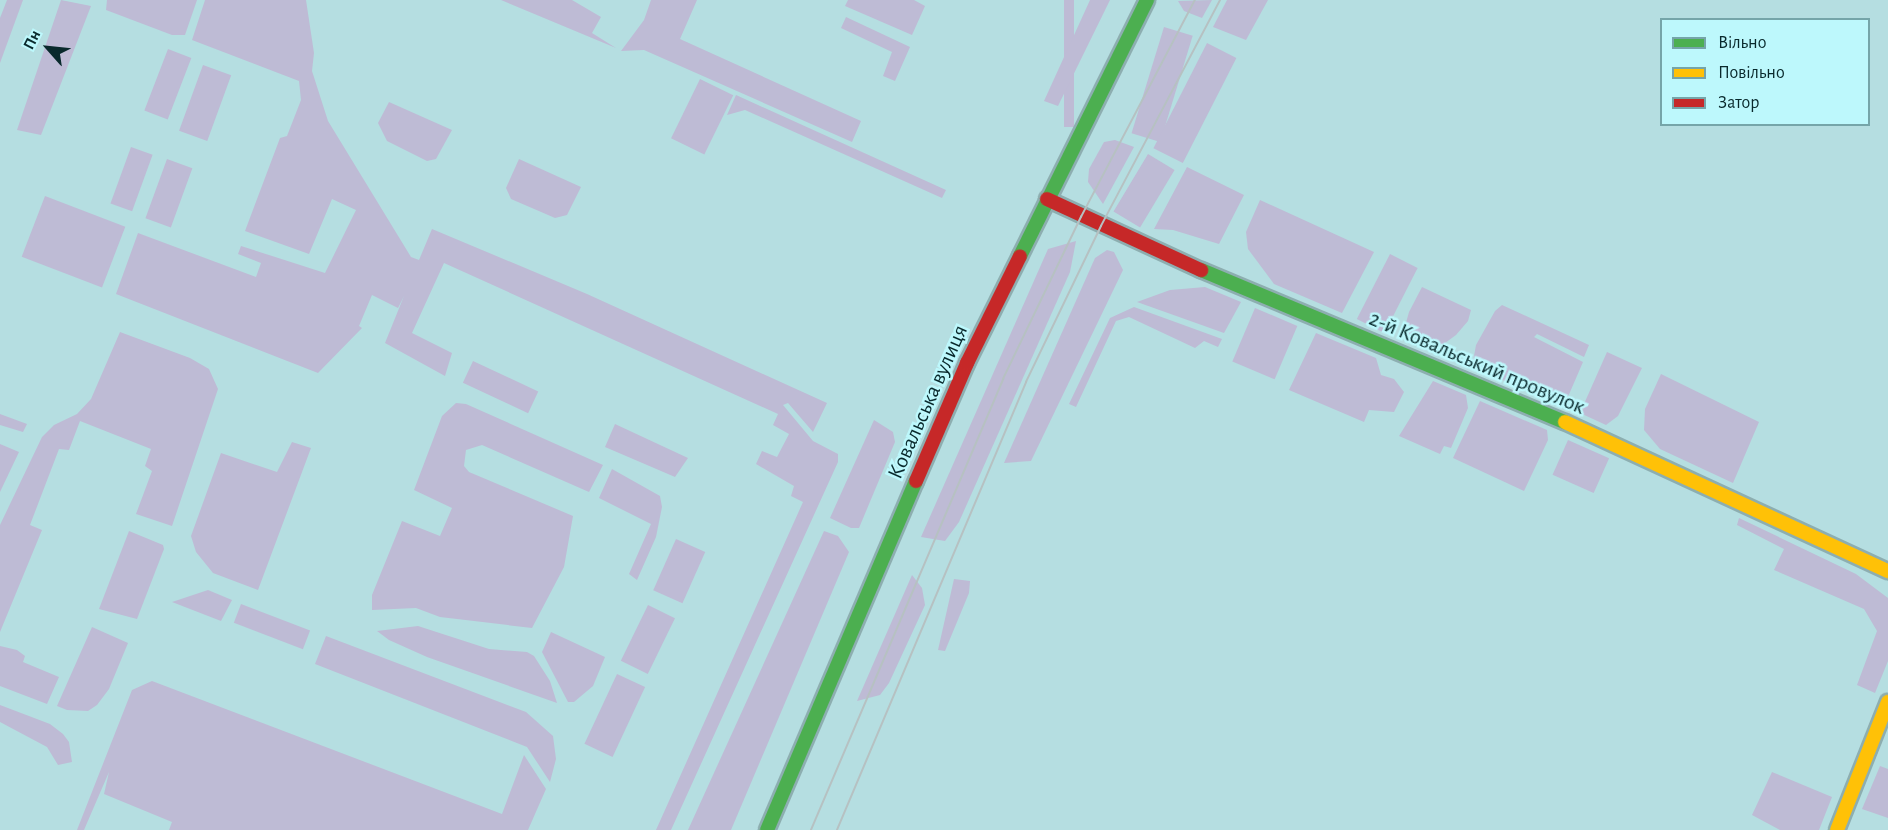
<!DOCTYPE html>
<meta charset="utf-8">
<style>
body{margin:0}
#map{position:relative;width:1888px;height:830px;overflow:hidden;background:#b5dee1;font-family:"Alegreya Sans",sans-serif}
div>[style]{position:absolute}
.green>*{inset:0;background:#bebbd5;transform-origin:0 0}
.roads{filter:drop-shadow(2px 0 #8daeb0) drop-shadow(-2px 0 #8daeb0) drop-shadow(0 2px #8daeb0) drop-shadow(0 -2px #8daeb0)}
.fast>*{height:14px;margin:-7px;padding:0 7px;transform-origin:7px;border-radius:7px;background:#4caf50}
.slow>*{height:14px;margin:-7px;padding:0 7px;transform-origin:7px;border-radius:7px;background:#ffc107}
.jam>*{height:14px;margin:-7px;padding:0 7px;transform-origin:7px;border-radius:7px;background:#c62828}
.tram>*{height:1.5px;margin:-0.75px;padding:0 0.75px;transform-origin:0.75px;border-radius:0.75px;background:#b6c1c2}
span{translate:-50% -50%;white-space:nowrap;text-align:center;line-height:1.15;-webkit-text-stroke:5px #bdf8fc;paint-order:stroke}
.street-label{font-size:22px;color:#09292c}
.legend{position:absolute;left:1660px;top:18px;width:210px;height:108px;box-sizing:border-box;background:#bdf8fc;border:2px solid #75a5a9;margin:0;padding:8px 10px;list-style:none;font-size:18px;color:#09292c}
.legend li{display:flex;align-items:center;gap:12px;height:30px}
.legend b{width:30px;border:2px solid #75a5a9}
.north{position:absolute;left:18px;top:18px;width:60px;height:60px;-webkit-text-stroke:4px #bdf8fc;paint-order:stroke;rotate:297deg;font-size:16px;font-weight:700;line-height:24px;text-align:center;color:#09292c}
.north::after{content:'';display:block;margin:auto;width:21px;height:27px;background:#09292c;clip-path:polygon(50% 0,100% 100%,50% 72%,0 100%)}
</style>
<div id="map">
<div class="green">
<i style="clip-path:polygon(7px 0,23px 0,0 63px,0 18px)"></i>
<i style="clip-path:polygon(61px 0,91px 6px,41px 135px,17px 130px)"></i>
<i style="clip-path:polygon(107px 0,197px 0,185px 35px,172px 35px,106px 10px)"></i>
<i style="clip-path:polygon(205px 0,306px 0,314px 53px,312px 71px,328px 121px,411px 257px,419px 260px,432px 229px,587px 294px,827px 403px,813px 432px,788px 403px,783px 405px,813px 441px,838px 454px,838px 462px,671px 830px,656px 830px,803px 502px,791px 496px,794px 486px,756px 464px,762px 451px,777px 457px,789px 434px,773px 425px,778px 414px,444px 263px,412px 333px,452px 353px,445px 376px,385px 343px,404px 296px,398px 308px,372px 295px,359px 326px,362px 328px,318px 373px,116px 294px,138px 233px,256px 277px,261px 263px,238px 254px,241px 246px,325px 273px,356px 210px,332px 199px,309px 254px,245px 231px,280px 138px,287px 136px,301px 100px,299px 81px,192px 40px)"></i>
<i style="clip-path:polygon(501px 0,572px 0,601px 17px,592px 33px,616px 48px)"></i>
<i style="clip-path:polygon(651px 0,697px 0,680px 39px,861px 121px,852px 142px,644px 50px,621px 51px,644px 20px)"></i>
<i style="clip-path:polygon(848px 0,914px 0,925px 6px,912px 35px,845px 6px)"></i>
<i style="left:1064px;top:0;width:10px;height:127px"></i>
<i style="clip-path:polygon(1090px 0,1110px 0,1058px 106px,1044px 101px)"></i>
<i style="clip-path:polygon(1212px 0,1202px 18px,1184px 11px,1178px 1px)"></i>
<i style="clip-path:polygon(1227px 0,1268px 0,1246px 40px,1213px 27px)"></i>
<i style="clip-path:polygon(846px 17px,910px 47px,895px 81px,883px 76px,892px 52px,841px 28px)"></i>
<i style="left:1164px;top:27px;width:30px;height:111px;rotate:17deg"></i>
<i style="left:1207px;top:43px;width:33px;height:118px;rotate:27deg"></i>
<i style="left:168px;top:49px;width:25px;height:66px;rotate:21deg"></i>
<i style="left:203px;top:65px;width:30px;height:70px;rotate:20deg"></i>
<i style="left:700px;top:79px;width:37px;height:66px;rotate:26deg"></i>
<i style="clip-path:polygon(736px 95px,946px 190px,942px 198px,745px 110px,727px 115px)"></i>
<i style="clip-path:polygon(389px 102px,452px 130px,436px 159px,427px 161px,387px 141px,378px 123px)"></i>
<i style="clip-path:polygon(1115px 140px,1134px 147px,1103px 204px,1088px 182px,1089px 169px,1104px 142px)"></i>
<i style="left:131px;top:147px;width:23px;height:60px;rotate:20deg"></i>
<i style="left:1148px;top:154px;width:31px;height:67px;rotate:31deg"></i>
<i style="left:167px;top:159px;width:27px;height:63px;rotate:20deg"></i>
<i style="clip-path:polygon(519px 159px,581px 187px,567px 215px,555px 218px,511px 199px,506px 188px)"></i>
<i style="clip-path:polygon(1187px 167px,1244px 195px,1219px 244px,1173px 230px,1154px 229px)"></i>
<i style="left:45px;top:196px;width:86px;height:65px;rotate:21deg"></i>
<i style="clip-path:polygon(1260px 200px,1374px 252px,1342px 313px,1274px 284px,1248px 249px,1246px 232px)"></i>
<i style="clip-path:polygon(1076px 241px,1070px 272px,959px 522px,945px 541px,921px 537px,1048px 249px)"></i>
<i style="clip-path:polygon(1107px 250px,1114px 252px,1123px 270px,1031px 461px,1004px 463px,1095px 258px)"></i>
<i style="left:1390px;top:254px;width:31px;height:73px;rotate:27deg"></i>
<i style="clip-path:polygon(1205px 287px,1241px 302px,1224px 333px,1137px 302px,1170px 290px)"></i>
<i style="clip-path:polygon(1422px 287px,1471px 310px,1468px 321px,1456px 335px,1434px 351px,1402px 337px,1409px 312px)"></i>
<i style="clip-path:polygon(1502px 305px,1589px 345px,1584px 357px,1537px 334px,1534px 337px,1583px 362px,1564px 406px,1472px 367px,1476px 345px,1495px 311px)"></i>
<i style="clip-path:polygon(1134px 307px,1222px 339px,1218px 347px,1204px 341px,1195px 348px,1129px 317px,1116px 321px,1076px 407px,1069px 404px,1110px 318px)"></i>
<i style="left:1255px;top:308px;width:46px;height:58px;rotate:23deg"></i>
<i style="clip-path:polygon(120px 332px,190px 358px,209px 369px,218px 389px,172px 526px,136px 514px,152px 471px,145px 466px,151px 449px,80px 421px,69px 450px,59px 449px,30px 525px,42px 530px,0 632px,0 525px,42px 437px,54px 425px,77px 414px,91px 399px)"></i>
<i style="clip-path:polygon(1316px 333px,1376px 358px,1381px 375px,1394px 379px,1404px 392px,1394px 412px,1369px 410px,1364px 422px,1289px 390px)"></i>
<i style="clip-path:polygon(1607px 352px,1642px 368px,1618px 416px,1606px 425px,1580px 413px)"></i>
<i style="left:473px;top:361px;width:72px;height:24px;rotate:25deg"></i>
<i style="clip-path:polygon(1661px 374px,1759px 422px,1733px 483px,1660px 449px,1644px 430px,1645px 409px)"></i>
<i style="clip-path:polygon(1433px 381px,1466px 395px,1468px 408px,1451px 448px,1444px 446px,1440px 454px,1399px 436px)"></i>
<i style="clip-path:polygon(1480px 401px,1547px 430px,1548px 440px,1524px 491px,1453px 458px)"></i>
<i style="clip-path:polygon(456px 403px,466px 404px,603px 465px,589px 492px,482px 445px,466px 450px,464px 466px,469px 472px,573px 516px,564px 567px,532px 628px,440px 617px,416px 608px,372px 610px,372px 595px,402px 521px,440px 536px,452px 508px,414px 490px,442px 416px)"></i>
<i style="clip-path:polygon(0 414px,27px 424px,23px 432px,0 425px)"></i>
<i style="clip-path:polygon(874px 420px,893px 432px,895px 442px,859px 528px,851px 528px,830px 518px)"></i>
<i style="clip-path:polygon(615px 424px,688px 458px,675px 477px,605px 447px)"></i>
<i style="left:1568px;top:440px;width:45px;height:38px;rotate:24deg"></i>
<i style="clip-path:polygon(292px 442px,311px 448px,258px 590px,213px 573px,196px 552px,191px 536px,221px 453px,277px 472px)"></i>
<i style="clip-path:polygon(0 444px,19px 452px,0 492px)"></i>
<i style="clip-path:polygon(612px 469px,660px 496px,662px 507px,656px 537px,637px 580px,629px 574px,651px 524px,599px 498px)"></i>
<i style="clip-path:polygon(1739px 518px,1856px 574px,1888px 598px,1888px 661px,1875px 693px,1857px 685px,1877px 631px,1864px 609px,1774px 570px,1784px 549px,1737px 525px)"></i>
<i style="clip-path:polygon(129px 531px,163px 545px,164px 549px,137px 619px,99px 609px)"></i>
<i style="clip-path:polygon(824px 531px,838px 536px,849px 552px,731px 830px,688px 830px)"></i>
<i style="left:676px;top:539px;width:32px;height:56px;rotate:24deg"></i>
<i style="clip-path:polygon(912px 575px,922px 588px,925px 605px,889px 683px,880px 695px,857px 701px)"></i>
<i style="clip-path:polygon(954px 579px,970px 581px,969px 593px,945px 651px,938px 650px)"></i>
<i style="clip-path:polygon(208px 590px,232px 600px,221px 621px,172px 602px)"></i>
<i style="left:241px;top:604px;width:74px;height:20px;rotate:21deg"></i>
<i style="left:648px;top:605px;width:30px;height:62px;rotate:26deg"></i>
<i style="clip-path:polygon(418px 626px,489px 649px,527px 652px,534px 656px,550px 681px,557px 703px,427px 657px,389px 640px,377px 631px)"></i>
<i style="clip-path:polygon(92px 627px,128px 643px,109px 689px,97px 705px,88px 711px,67px 710px,57px 706px)"></i>
<i style="clip-path:polygon(551px 632px,605px 657px,593px 686px,574px 702px,568px 702px,542px 652px)"></i>
<i style="clip-path:polygon(326px 636px,526px 712px,553px 736px,556px 759px,550px 782px,527px 747px,315px 664px)"></i>
<i style="clip-path:polygon(0 646px,17px 650px,25px 656px,23px 662px,59px 677px,47px 704px,0 686px)"></i>
<i style="left:617px;top:674px;width:31px;height:77px;rotate:25deg"></i>
<i style="clip-path:polygon(152px 681px,502px 814px,524px 755px,546px 789px,528px 830px,169px 830px,172px 822px,104px 794px,109px 772px,84px 830px,77px 830px,132px 690px)"></i>
<i style="clip-path:polygon(0 705px,50px 724px,63px 734px,69px 742px,72px 762px,58px 765px,47px 747px,0 722px)"></i>
<i style="clip-path:polygon(1880px 766px,1888px 769px,1888px 818px,1862px 809px)"></i>
<i style="clip-path:polygon(1772px 772px,1832px 797px,1819px 830px,1780px 830px,1752px 815px)"></i>
</div>
<div class="roads">
<div class="fast">
<i style="left:1020px;top:256px;width:286px;rotate:-63.6deg"></i>
<i style="left:1201px;top:270px;width:394px;rotate:22.7deg"></i>
<i style="left:767px;top:830px;width:379px;rotate:-66.9deg"></i>
</div>
<div class="slow">
<i style="left:1565px;top:422px;width:356px;rotate:24.8deg"></i>
<i style="left:1837px;top:830px;width:138px;rotate:-68.3deg"></i>
</div>
<div class="jam">
<i style="left:1047px;top:199px;width:170px;rotate:24.8deg"></i>
<i style="left:916px;top:481px;width:129px;rotate:-66.6deg"></i>
<i style="left:967px;top:363px;width:119px;rotate:-63.6deg"></i>
</div>
</div>
<div class="tram">
<i style="left:811px;top:830px;width:490px;rotate:-66.9deg"></i>
<i style="left:1003px;top:379px;width:180px;rotate:-64.3deg"></i>
<i style="left:1081px;top:217px;width:245px;rotate:-62.3deg"></i>
<i style="left:837px;top:830px;width:486px;rotate:-67.1deg"></i>
<i style="left:1026px;top:382px;width:173px;rotate:-64.3deg"></i>
<i style="left:1101px;top:226px;width:255px;rotate:-62.2deg"></i>
</div>
<div class="street-label">
<span style="left:1477px;top:363px;rotate:23deg">2-й Ковальський провулок</span>
<span style="left:928px;top:402px;rotate:-66deg">Ковальська вулиця</span>
</div>
<ul class="legend">
<li><b style="height:8px;background:#4caf50"></b>Вільно</li>
<li><b style="height:8px;background:#ffc107"></b>Повільно</li>
<li><b style="height:8px;background:#c62828"></b>Затор</li>
</ul>
<div class="north">Пн</div>
</div>
